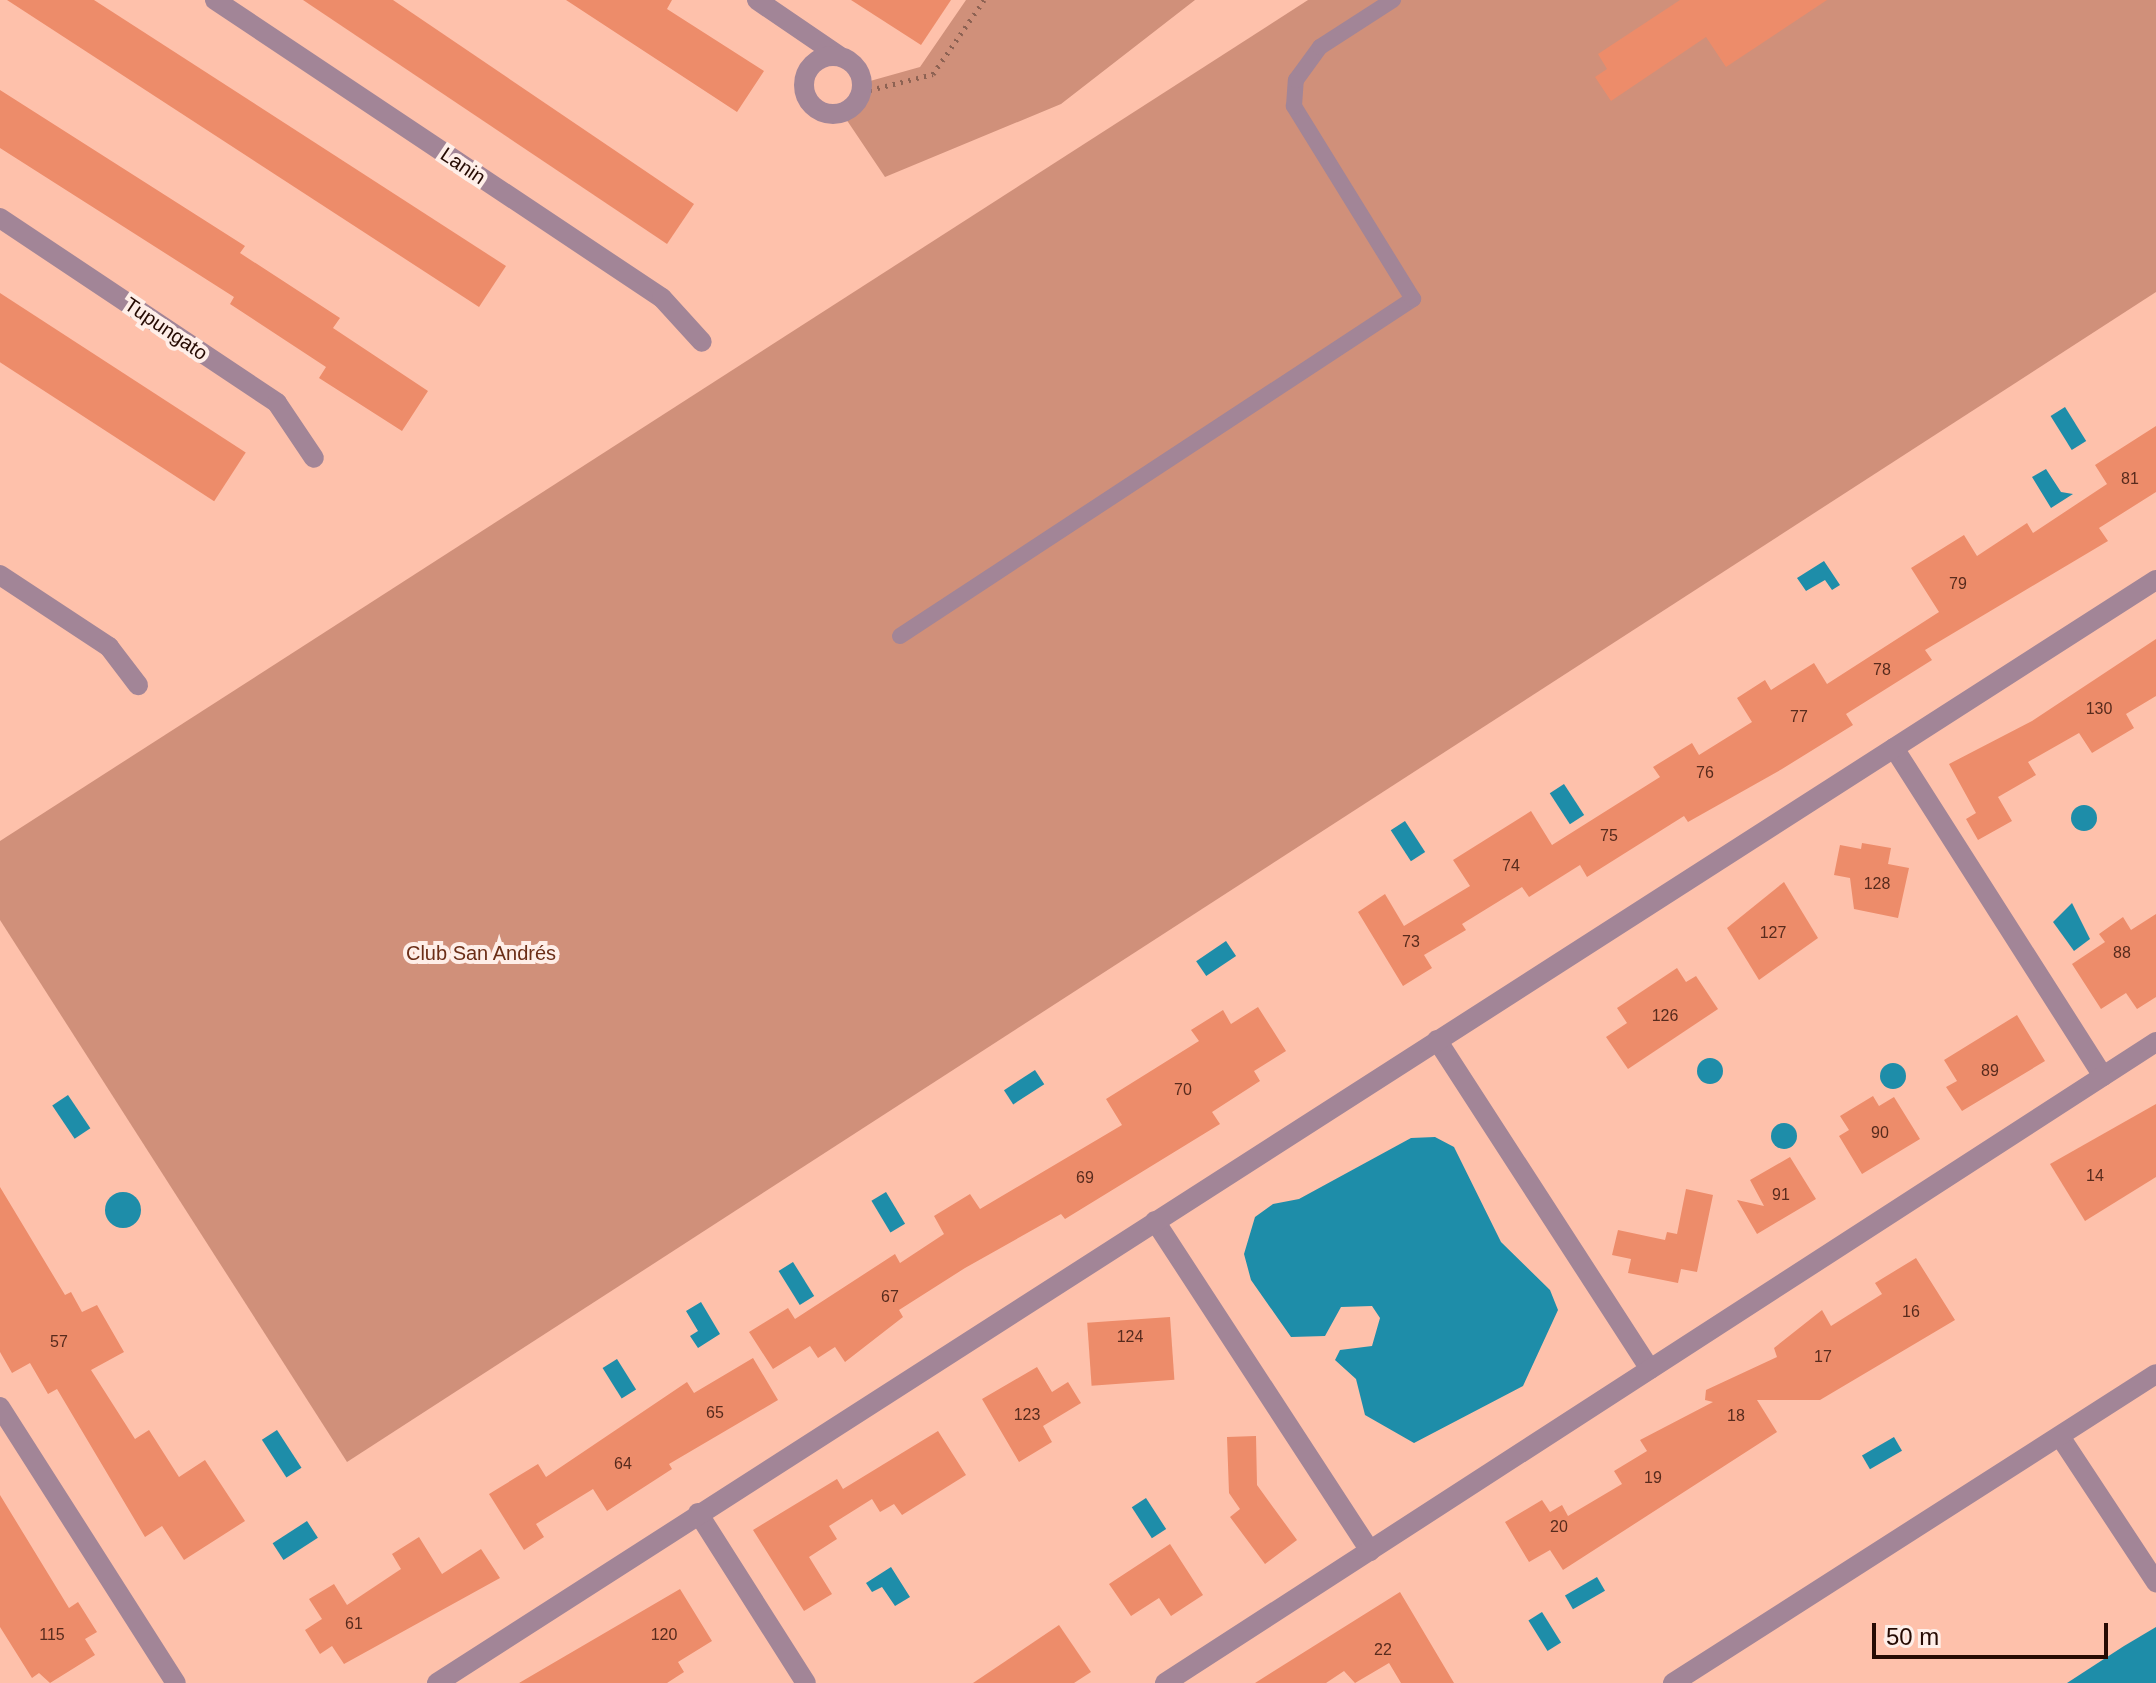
<!DOCTYPE html>
<meta charset="utf-8">
<style>
body{margin:0}
#map{position:relative;width:2156px;height:1683px;overflow:hidden;background:#fec1ab;font-family:Helvetica,sans-serif}
div>[style]{position:absolute}
.green>*{inset:0;background:#d0907a}
.water>*{inset:0;background:#1e8da9;transform-origin:0 0}
.round{border-radius:50%}
.building>*{inset:0;background:#ed8c6a;transform-origin:0 0}
.path>*{height:5px;margin-top:-2.5px;transform-origin:0;background:repeating-linear-gradient(90deg,#8d6253 0 2px,transparent 0 8px)}
.lane>*{height:16px;margin:-8px;padding:0 8px;transform-origin:8px;border-radius:8px;background:#a28597}
.street>*{height:20px;margin:-10px;padding:0 10px;transform-origin:10px;border-radius:10px;background:#a28597}
.street>.ring{margin:-10px;padding:0;box-sizing:content-box;background:none;border:20px solid #a28597;border-radius:50%}
span{translate:-50% -50%;white-space:nowrap;text-align:center;line-height:1.15;-webkit-text-stroke:8px #feeee8;paint-order:stroke}
.number-label{font-size:16px;color:#582b1d}
.number-label span{-webkit-text-stroke-width:0}
.street-label{font-size:20px;color:#260b03}
.park-label{font-size:20px;color:#6b2e17}
.scale{position:absolute;left:1872px;top:1623px;width:236px;height:36px;box-sizing:border-box;border:4px solid #260b03;border-top:0;padding-left:10px;font-size:24px;line-height:28px;white-space:nowrap;color:#260b03;-webkit-text-stroke:6px #feeee8;paint-order:stroke}
</style>
<div id="map">
<div class="green">
<i style="clip-path:polygon(966px 0,1195px 0,1061px 104px,885px 177px,842px 113px,857px 101px,863px 83px,920px 67px)"></i>
<i style="clip-path:polygon(1308px 0,2156px 0,2156px 292px,347px 1462px,0 920px,0 841px)"></i>
</div>
<div class="water">
<i style="left:2065px;top:407px;width:40px;height:17px;rotate:58deg"></i>
<i style="clip-path:polygon(2046px 469px,2061px 492px,2073px 494px,2051px 508px,2032px 477px)"></i>
<i style="clip-path:polygon(1824px 561px,1840px 585px,1832px 590px,1825px 580px,1806px 591px,1797px 578px)"></i>
<i style="left:1564px;top:784px;width:37px;height:17px;rotate:57deg"></i>
<i class="round" style="left:2071px;top:805px;width:26px;height:26px"></i>
<i style="left:1405px;top:821px;width:37px;height:17px;rotate:57deg"></i>
<i style="clip-path:polygon(2072px 903px,2090px 939px,2074px 951px,2053px 922px)"></i>
<i style="left:1226px;top:941px;width:18px;height:36px;rotate:56deg"></i>
<i class="round" style="left:1697px;top:1058px;width:26px;height:26px"></i>
<i class="round" style="left:1880px;top:1063px;width:26px;height:26px"></i>
<i style="left:1035px;top:1070px;width:17px;height:37px;rotate:57deg"></i>
<i style="left:68px;top:1095px;width:40px;height:19px;rotate:56deg"></i>
<i class="round" style="left:1771px;top:1123px;width:26px;height:26px"></i>
<i style="clip-path:polygon(1435px 1137px,1454px 1147px,1501px 1242px,1550px 1290px,1558px 1310px,1523px 1386px,1414px 1443px,1365px 1415px,1356px 1379px,1335px 1360px,1340px 1350px,1372px 1346px,1380px 1318px,1372px 1306px,1341px 1307px,1325px 1336px,1291px 1337px,1251px 1280px,1244px 1254px,1255px 1217px,1273px 1204px,1299px 1199px,1411px 1138px)"></i>
<i class="round" style="left:105px;top:1192px;width:36px;height:36px"></i>
<i style="left:886px;top:1192px;width:37px;height:17px;rotate:59deg"></i>
<i style="left:793px;top:1262px;width:40px;height:17px;rotate:58deg"></i>
<i style="clip-path:polygon(701px 1302px,720px 1334px,698px 1348px,690px 1336px,698px 1331px,686px 1311px)"></i>
<i style="left:617px;top:1359px;width:36px;height:17px;rotate:58deg"></i>
<i style="left:277px;top:1430px;width:45px;height:18px;rotate:57deg"></i>
<i style="left:1894px;top:1437px;width:16px;height:37px;rotate:60deg"></i>
<i style="left:1146px;top:1498px;width:37px;height:17px;rotate:57deg"></i>
<i style="left:307px;top:1521px;width:20px;height:41px;rotate:57deg"></i>
<i style="clip-path:polygon(891px 1567px,910px 1597px,895px 1606px,882px 1587px,872px 1592px,866px 1583px)"></i>
<i style="left:1597px;top:1577px;width:16px;height:37px;rotate:60deg"></i>
<i style="left:1542px;top:1612px;width:36px;height:16px;rotate:58deg"></i>
<i style="clip-path:polygon(2156px 1627px,2156px 1683px,2067px 1683px,2124px 1646px)"></i>
</div>
<div class="building">
<i style="clip-path:polygon(7px 0,94px 0,506px 266px,479px 307px)"></i>
<i style="clip-path:polygon(303px 0,393px 0,694px 204px,667px 244px)"></i>
<i style="clip-path:polygon(566px 0,672px 0,667px 9px,764px 71px,737px 112px)"></i>
<i style="clip-path:polygon(851px 0,951px 0,921px 45px)"></i>
<i style="clip-path:polygon(1680px 0,1827px 0,1726px 67px,1706px 37px,1611px 101px,1595px 77px,1607px 69px,1598px 54px)"></i>
<i style="clip-path:polygon(0 90px,245px 246px,240px 253px,340px 318px,333px 328px,428px 391px,402px 431px,319px 378px,326px 367px,230px 304px,234px 297px,0 148px)"></i>
<i style="left:0;top:293px;width:293px;height:58px;rotate:33deg"></i>
<i style="clip-path:polygon(2156px 426px,2156px 492px,2099px 528px,2108px 541px,1925px 650px,1932px 660px,1846px 714px,1853px 725px,1782px 769px,1688px 822px,1684px 816px,1587px 877px,1580px 865px,1529px 897px,1522px 887px,1462px 924px,1466px 930px,1424px 955px,1432px 968px,1403px 986px,1358px 912px,1385px 894px,1404px 926px,1470px 886px,1453px 860px,1531px 811px,1552px 845px,1660px 777px,1653px 767px,1692px 743px,1699px 755px,1752px 722px,1737px 698px,1765px 680px,1771px 690px,1814px 663px,1827px 684px,1939px 612px,1911px 568px,1964px 535px,1977px 556px,2027px 523px,2033px 533px,2107px 484px,2095px 465px)"></i>
<i style="clip-path:polygon(2156px 639px,2156px 696px,2126px 714px,2134px 728px,2092px 753px,2079px 733px,2028px 762px,2036px 775px,1998px 797px,2012px 821px,1978px 840px,1966px 819px,1976px 813px,1949px 764px,2032px 721px)"></i>
<i style="clip-path:polygon(1862px 843px,1891px 848px,1888px 864px,1909px 868px,1898px 918px,1854px 909px,1850px 878px,1834px 875px,1840px 845px,1861px 849px)"></i>
<i style="clip-path:polygon(1784px 882px,1818px 938px,1759px 980px,1727px 928px)"></i>
<i style="clip-path:polygon(2156px 914px,2156px 997px,2137px 1009px,2126px 993px,2101px 1009px,2072px 964px,2105px 942px,2099px 934px,2123px 917px,2131px 930px)"></i>
<i style="clip-path:polygon(1677px 968px,1686px 982px,1696px 976px,1718px 1009px,1628px 1069px,1606px 1037px,1627px 1023px,1617px 1008px)"></i>
<i style="clip-path:polygon(1258px 1007px,1286px 1051px,1254px 1071px,1260px 1081px,1212px 1112px,1220px 1124px,1065px 1219px,1061px 1214px,965px 1268px,899px 1310px,903px 1317px,845px 1362px,835px 1347px,818px 1358px,810px 1346px,773px 1369px,749px 1332px,788px 1308px,795px 1319px,895px 1254px,900px 1263px,944px 1234px,934px 1216px,970px 1194px,980px 1209px,1122px 1125px,1106px 1099px,1199px 1041px,1191px 1030px,1223px 1010px,1231px 1024px)"></i>
<i style="clip-path:polygon(2017px 1015px,2045px 1061px,1962px 1111px,1946px 1087px,1957px 1081px,1944px 1060px)"></i>
<i style="clip-path:polygon(1873px 1096px,1879px 1106px,1894px 1097px,1920px 1139px,1862px 1174px,1839px 1136px,1849px 1130px,1840px 1116px)"></i>
<i style="clip-path:polygon(2156px 1104px,2156px 1177px,2085px 1221px,2050px 1164px)"></i>
<i style="clip-path:polygon(1790px 1157px,1816px 1199px,1757px 1234px,1737px 1200px,1764px 1206px,1750px 1180px)"></i>
<i style="clip-path:polygon(0 1187px,65px 1295px,71px 1292px,82px 1312px,97px 1305px,124px 1352px,91px 1370px,135px 1439px,149px 1430px,179px 1477px,205px 1460px,245px 1521px,184px 1560px,162px 1526px,145px 1537px,57px 1389px,48px 1394px,30px 1363px,12px 1373px,0 1352px)"></i>
<i style="clip-path:polygon(1686px 1189px,1713px 1195px,1697px 1272px,1681px 1269px,1678px 1283px,1628px 1273px,1631px 1259px,1612px 1255px,1618px 1230px,1665px 1240px,1667px 1232px,1677px 1234px)"></i>
<i style="clip-path:polygon(1916px 1258px,1955px 1320px,1820px 1400px,1757px 1400px,1777px 1432px,1563px 1570px,1550px 1550px,1529px 1562px,1505px 1522px,1542px 1500px,1550px 1512px,1562px 1505px,1568px 1516px,1622px 1484px,1614px 1471px,1647px 1451px,1640px 1440px,1713px 1402px,1705px 1400px,1706px 1390px,1777px 1357px,1774px 1348px,1822px 1310px,1831px 1326px,1882px 1294px,1875px 1283px)"></i>
<i style="left:1170px;top:1317px;width:63px;height:83px;rotate:86deg"></i>
<i style="clip-path:polygon(753px 1358px,778px 1400px,669px 1464px,672px 1469px,607px 1511px,593px 1489px,536px 1524px,544px 1537px,524px 1550px,489px 1494px,538px 1464px,546px 1477px,687px 1382px,694px 1393px)"></i>
<i style="clip-path:polygon(1037px 1367px,1052px 1392px,1068px 1382px,1081px 1403px,1043px 1426px,1052px 1442px,1019px 1462px,982px 1399px)"></i>
<i style="clip-path:polygon(938px 1431px,966px 1475px,902px 1515px,894px 1504px,880px 1512px,872px 1499px,829px 1526px,837px 1539px,809px 1557px,832px 1594px,804px 1611px,753px 1530px,837px 1479px,843px 1489px)"></i>
<i style="clip-path:polygon(1256px 1436px,1257px 1485px,1297px 1540px,1265px 1564px,1230px 1517px,1240px 1509px,1229px 1493px,1227px 1437px)"></i>
<i style="clip-path:polygon(0 1495px,69px 1608px,78px 1602px,97px 1632px,85px 1639px,95px 1655px,50px 1683px,39px 1673px,32px 1678px,0 1627px)"></i>
<i style="clip-path:polygon(419px 1537px,442px 1574px,481px 1549px,500px 1578px,344px 1664px,332px 1646px,320px 1654px,305px 1630px,322px 1619px,309px 1599px,334px 1584px,347px 1605px,401px 1569px,392px 1554px)"></i>
<i style="clip-path:polygon(1170px 1544px,1203px 1595px,1171px 1616px,1159px 1598px,1131px 1616px,1109px 1584px)"></i>
<i style="clip-path:polygon(680px 1589px,712px 1641px,678px 1662px,684px 1672px,667px 1683px,519px 1683px)"></i>
<i style="clip-path:polygon(1400px 1592px,1454px 1683px,1401px 1683px,1389px 1663px,1355px 1683px,1344px 1671px,1326px 1683px,1255px 1683px)"></i>
<i style="clip-path:polygon(1059px 1625px,1091px 1672px,1074px 1683px,973px 1683px)"></i>
</div>
<div class="path">
<i style="left:862px;top:92px;width:73px;rotate:-14.2deg"></i>
<i style="left:933px;top:74px;width:90px;rotate:-55.4deg"></i>
</div>
<div class="lane">
<i style="left:900px;top:636px;width:614px;rotate:-33.3deg"></i>
<i style="left:1413px;top:299px;width:227px;rotate:-121.7deg"></i>
<i style="left:1294px;top:106px;width:26px;rotate:-86deg"></i>
<i style="left:1296px;top:80px;width:41px;rotate:-54deg"></i>
<i style="left:1320px;top:47px;width:87px;rotate:-32.8deg"></i>
</div>
<div class="street">
<i style="left:215px;top:0;width:537px;rotate:33.69deg"></i>
<i style="left:662px;top:298px;width:59px;rotate:47.7deg"></i>
<i style="left:757px;top:0;width:99px;rotate:34.3deg"></i>
<i class="ring" style="left:804px;top:56px;width:38px;height:38px"></i>
<i style="left:0;top:218px;width:333px;rotate:33.7deg"></i>
<i style="left:277px;top:403px;width:66px;rotate:56.1deg"></i>
<i style="left:0;top:575px;width:131px;rotate:33.4deg"></i>
<i style="left:109px;top:647px;width:48px;rotate:52.7deg"></i>
<i style="left:1894px;top:748px;width:389px;rotate:57.5deg"></i>
<i style="left:1437px;top:1040px;width:392px;rotate:57.1deg"></i>
<i style="left:1155px;top:1221px;width:394px;rotate:56.9deg"></i>
<i style="left:0;top:1407px;width:327px;rotate:57.5deg"></i>
<i style="left:2061px;top:1438px;width:173px;rotate:56.6deg"></i>
<i style="left:698px;top:1513px;width:201px;rotate:57.6deg"></i>
<i style="left:437px;top:1683px;width:2042px;rotate:-32.69deg"></i>
<i style="left:1165px;top:1683px;width:1180px;rotate:-32.9deg"></i>
<i style="left:1673px;top:1683px;width:573px;rotate:-32.61deg"></i>
</div>
<div class="number-label">
<span style="left:2130px;top:479px">81</span>
<span style="left:1958px;top:584px">79</span>
<span style="left:1882px;top:670px">78</span>
<span style="left:2099px;top:709px">130</span>
<span style="left:1799px;top:717px">77</span>
<span style="left:1705px;top:773px">76</span>
<span style="left:1609px;top:836px">75</span>
<span style="left:1511px;top:866px">74</span>
<span style="left:1877px;top:884px">128</span>
<span style="left:1773px;top:933px">127</span>
<span style="left:1411px;top:942px">73</span>
<span style="left:2122px;top:953px">88</span>
<span style="left:1665px;top:1016px">126</span>
<span style="left:1990px;top:1071px">89</span>
<span style="left:1183px;top:1090px">70</span>
<span style="left:1880px;top:1133px">90</span>
<span style="left:2095px;top:1176px">14</span>
<span style="left:1085px;top:1178px">69</span>
<span style="left:1781px;top:1195px">91</span>
<span style="left:890px;top:1297px">67</span>
<span style="left:1911px;top:1312px">16</span>
<span style="left:1130px;top:1337px">124</span>
<span style="left:59px;top:1342px">57</span>
<span style="left:1823px;top:1357px">17</span>
<span style="left:715px;top:1413px">65</span>
<span style="left:1027px;top:1415px">123</span>
<span style="left:1736px;top:1416px">18</span>
<span style="left:623px;top:1464px">64</span>
<span style="left:1653px;top:1478px">19</span>
<span style="left:1559px;top:1527px">20</span>
<span style="left:354px;top:1624px">61</span>
<span style="left:52px;top:1635px">115</span>
<span style="left:664px;top:1635px">120</span>
<span style="left:1383px;top:1650px">22</span>
</div>
<div class="street-label">
<span style="left:463px;top:166px;rotate:34deg">Lanin</span>
<span style="left:166px;top:329px;rotate:34deg">Tupungato</span>
</div>
<div class="park-label">
<span style="left:481px;top:953px">Club San Andrés</span>
</div>
<div class="scale">50 m</div>
</div>
